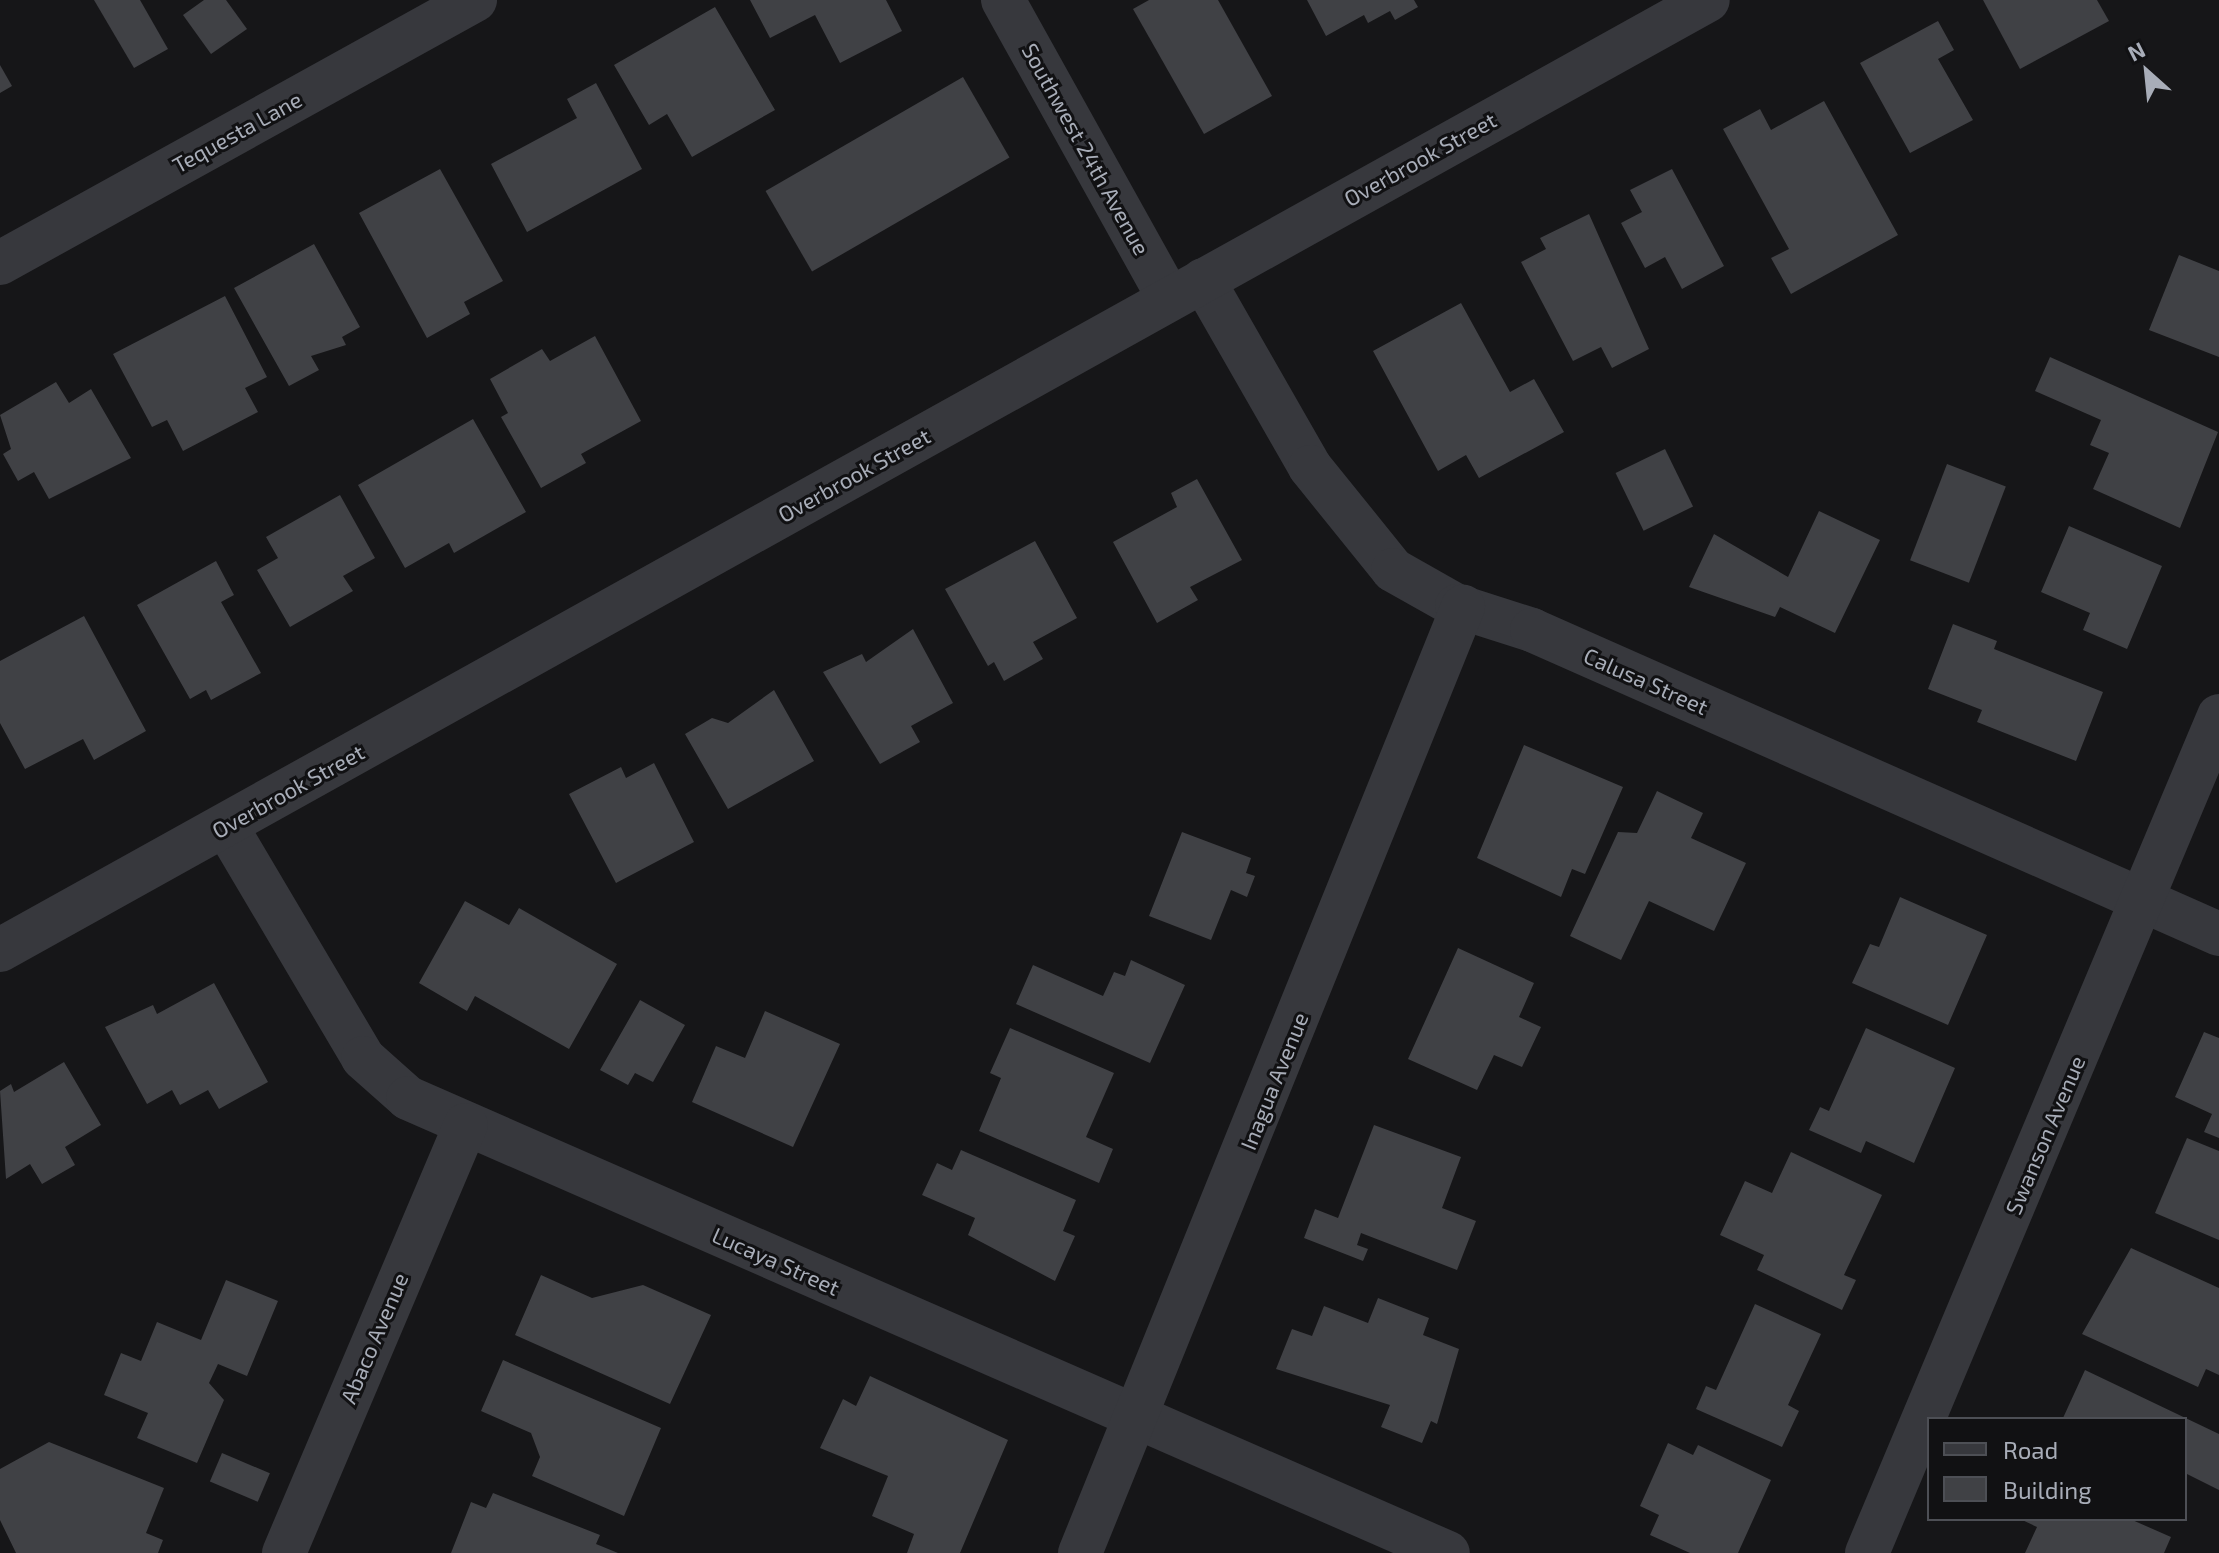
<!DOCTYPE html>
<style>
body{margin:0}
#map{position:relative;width:2219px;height:1553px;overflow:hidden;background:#161618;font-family:"Exo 2",sans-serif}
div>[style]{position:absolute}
.building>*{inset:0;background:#404145;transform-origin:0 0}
.minor>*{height:44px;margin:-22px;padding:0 22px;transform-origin:22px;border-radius:22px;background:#37383d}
span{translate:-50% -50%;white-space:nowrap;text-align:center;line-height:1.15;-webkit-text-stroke:6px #111113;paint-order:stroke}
.street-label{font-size:22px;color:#a8adb8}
.legend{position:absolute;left:1927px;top:1417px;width:260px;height:104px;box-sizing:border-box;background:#111113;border:2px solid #4d4f55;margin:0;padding:10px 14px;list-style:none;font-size:24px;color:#a8adb8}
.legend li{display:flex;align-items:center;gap:16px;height:40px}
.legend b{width:40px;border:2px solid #4d4f55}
.north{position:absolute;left:2107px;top:32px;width:80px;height:80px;-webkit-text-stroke:6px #111113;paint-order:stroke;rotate:333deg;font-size:22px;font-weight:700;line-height:32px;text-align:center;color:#a8adb8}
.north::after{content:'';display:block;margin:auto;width:28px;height:36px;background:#a8adb8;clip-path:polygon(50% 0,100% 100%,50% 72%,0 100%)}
</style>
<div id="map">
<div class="building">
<i style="clip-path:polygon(94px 0,140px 0,168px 49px,134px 68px)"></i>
<i style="clip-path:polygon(204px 0,226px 0,247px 29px,211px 54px,183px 15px)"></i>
<i style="clip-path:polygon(750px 0,886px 0,902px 31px,840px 63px,815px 15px,770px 38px)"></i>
<i style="clip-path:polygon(1149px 0,1218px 0,1272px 96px,1204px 134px,1133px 9px)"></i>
<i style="clip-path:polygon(1307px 0,1414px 0,1418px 7px,1395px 20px,1390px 11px,1368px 23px,1364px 15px,1326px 36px)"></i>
<i style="clip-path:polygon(1983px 0,2097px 0,2109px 21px,2020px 69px)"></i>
<i style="clip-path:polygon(715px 7px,775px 110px,692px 157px,667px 114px,649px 125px,614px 65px)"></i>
<i style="clip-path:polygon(1938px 21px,1954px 50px,1938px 59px,1973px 120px,1910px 153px,1860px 63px)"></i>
<i style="clip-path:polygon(0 65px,12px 86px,0 93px)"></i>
<i style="left:963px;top:77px;width:93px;height:228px;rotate:60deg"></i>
<i style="clip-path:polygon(596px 83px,642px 169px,527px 232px,491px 164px,577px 118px,567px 99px)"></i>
<i style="clip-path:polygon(1824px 101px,1898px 235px,1791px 294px,1771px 258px,1789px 249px,1723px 129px,1760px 109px,1771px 130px)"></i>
<i style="clip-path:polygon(440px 169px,503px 281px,464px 302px,470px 314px,427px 338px,359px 213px)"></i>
<i style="clip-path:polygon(1672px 169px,1724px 266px,1682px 289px,1665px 257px,1645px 268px,1621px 223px,1642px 212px,1630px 190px)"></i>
<i style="clip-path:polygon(1589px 214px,1649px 349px,1612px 368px,1601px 347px,1573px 361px,1521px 262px,1546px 249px,1540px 238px)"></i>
<i style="clip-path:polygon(314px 244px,360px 327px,342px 337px,346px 345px,311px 356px,319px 370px,289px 386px,234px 288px)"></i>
<i style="clip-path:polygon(2179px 255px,2219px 271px,2219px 357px,2149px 330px)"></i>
<i style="clip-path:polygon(225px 296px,267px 377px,245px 388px,258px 412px,183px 451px,167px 420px,152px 427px,113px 354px)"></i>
<i style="clip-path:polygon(1461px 303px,1510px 392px,1534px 379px,1564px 432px,1479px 478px,1466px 455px,1438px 471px,1373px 351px)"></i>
<i style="clip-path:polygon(595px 336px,641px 421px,581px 454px,586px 463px,541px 488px,501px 417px,508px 413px,490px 379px,542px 349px,550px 361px)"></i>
<i style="clip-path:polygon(2050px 357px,2218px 432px,2180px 528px,2093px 489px,2109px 453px,2090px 445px,2101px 420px,2035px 391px)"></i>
<i style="clip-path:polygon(56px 382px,69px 403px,91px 389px,131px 458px,49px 499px,34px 472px,18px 481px,3px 454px,11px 449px,0 415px)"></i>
<i style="clip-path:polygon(473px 419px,526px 512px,454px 553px,449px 543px,405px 568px,358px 485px)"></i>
<i style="left:1665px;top:449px;width:64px;height:55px;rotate:64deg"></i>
<i style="left:1947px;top:464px;width:63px;height:103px;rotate:21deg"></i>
<i style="clip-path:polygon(1197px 479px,1242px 560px,1190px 587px,1198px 600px,1157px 623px,1113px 542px,1177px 507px,1171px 493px)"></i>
<i style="clip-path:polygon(340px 495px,375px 558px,343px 576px,353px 591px,290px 627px,257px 570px,278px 558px,266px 537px)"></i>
<i style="clip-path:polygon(1819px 511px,1880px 540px,1835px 633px,1780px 607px,1775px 617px,1689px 587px,1714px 534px,1788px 577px)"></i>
<i style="clip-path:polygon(2069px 526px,2162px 566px,2127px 649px,2083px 630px,2090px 613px,2041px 592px)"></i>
<i style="clip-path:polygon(1035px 541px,1077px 618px,1033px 642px,1043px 659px,1004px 681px,994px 662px,988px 666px,945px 589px)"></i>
<i style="clip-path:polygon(216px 561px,234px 595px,221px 602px,261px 673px,211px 700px,206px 690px,190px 699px,137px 605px)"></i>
<i style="clip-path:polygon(84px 616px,146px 731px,94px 760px,83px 739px,25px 769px,0 723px,0 661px)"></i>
<i style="clip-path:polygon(1953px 624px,1997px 641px,1994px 649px,2103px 692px,2076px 761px,1977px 722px,1982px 710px,1928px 689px)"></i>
<i style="clip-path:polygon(913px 629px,953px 703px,911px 726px,920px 742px,880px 764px,823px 672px,862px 654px,866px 662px)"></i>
<i style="clip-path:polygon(774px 690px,814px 761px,728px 809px,685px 734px,712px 718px,728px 723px)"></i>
<i style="clip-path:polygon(1524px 745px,1623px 787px,1585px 874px,1572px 869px,1561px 897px,1477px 858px)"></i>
<i style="clip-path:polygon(654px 763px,694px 842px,616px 883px,569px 794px,621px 767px,626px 778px)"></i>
<i style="clip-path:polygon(1657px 791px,1703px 813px,1691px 838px,1746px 863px,1714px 931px,1649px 901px,1621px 960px,1570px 936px,1618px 832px,1637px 833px)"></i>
<i style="clip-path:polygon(1182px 832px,1251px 858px,1246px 873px,1255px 876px,1247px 897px,1231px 890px,1211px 940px,1149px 916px)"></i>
<i style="clip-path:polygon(1900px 897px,1987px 935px,1948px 1025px,1852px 983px,1870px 944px,1879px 947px)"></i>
<i style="clip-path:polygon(465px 901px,509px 925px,519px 908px,617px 964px,569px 1049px,475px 996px,467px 1011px,419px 983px)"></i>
<i style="clip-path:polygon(1458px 948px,1534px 983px,1519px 1017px,1541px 1027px,1522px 1067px,1494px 1055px,1477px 1090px,1408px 1059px)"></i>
<i style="clip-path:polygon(1131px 960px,1185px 985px,1150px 1063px,1016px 1004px,1033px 965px,1103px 996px,1114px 972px,1125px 976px)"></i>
<i style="clip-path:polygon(214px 983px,268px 1082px,219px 1109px,208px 1090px,180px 1105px,172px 1090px,147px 1104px,105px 1027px,153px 1005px,157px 1014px)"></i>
<i style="clip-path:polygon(640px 1000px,685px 1025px,653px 1082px,635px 1073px,628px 1085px,600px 1070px)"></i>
<i style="clip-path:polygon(765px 1011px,840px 1044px,793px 1147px,692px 1102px,716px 1046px,745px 1058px)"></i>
<i style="clip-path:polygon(1010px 1028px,1114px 1073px,1086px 1137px,1113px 1149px,1099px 1183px,979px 1131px,1001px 1078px,990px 1073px)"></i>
<i style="clip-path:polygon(1866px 1028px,1955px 1068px,1914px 1163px,1866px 1141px,1861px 1153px,1809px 1130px,1820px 1107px,1829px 1111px)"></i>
<i style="clip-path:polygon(2204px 1032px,2219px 1038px,2219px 1138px,2204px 1132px,2212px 1114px,2175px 1097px)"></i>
<i style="clip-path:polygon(64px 1062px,101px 1125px,65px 1147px,75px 1165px,42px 1184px,30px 1164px,6px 1179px,0 1091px,11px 1084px,14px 1092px)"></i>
<i style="clip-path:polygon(1374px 1125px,1461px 1157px,1442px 1208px,1476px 1221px,1457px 1270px,1361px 1233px,1357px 1245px,1368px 1249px,1363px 1261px,1304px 1238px,1315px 1209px,1338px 1218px)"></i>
<i style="clip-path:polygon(2187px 1138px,2219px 1151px,2219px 1240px,2155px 1213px)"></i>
<i style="clip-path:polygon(961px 1150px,1076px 1200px,1063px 1231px,1075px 1236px,1055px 1281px,968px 1235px,975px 1218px,922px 1195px,937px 1163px,952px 1170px)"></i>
<i style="clip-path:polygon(1791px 1152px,1882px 1195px,1844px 1275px,1856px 1280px,1842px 1310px,1757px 1270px,1764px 1255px,1720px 1235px,1745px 1181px,1772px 1193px)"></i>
<i style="clip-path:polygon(2131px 1248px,2219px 1288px,2219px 1375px,2206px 1369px,2198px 1387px,2082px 1334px)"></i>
<i style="clip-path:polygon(541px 1275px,592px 1298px,643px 1285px,711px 1315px,670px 1404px,515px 1335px)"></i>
<i style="clip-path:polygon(226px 1280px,278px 1301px,247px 1376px,218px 1364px,209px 1383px,224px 1400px,197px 1463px,137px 1438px,148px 1413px,104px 1395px,121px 1353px,141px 1361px,157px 1322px,201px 1340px)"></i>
<i style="clip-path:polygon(1378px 1298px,1429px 1318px,1423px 1335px,1459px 1349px,1437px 1424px,1431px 1421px,1422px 1443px,1381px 1427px,1390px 1405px,1276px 1369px,1292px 1329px,1312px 1336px,1324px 1306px,1368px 1323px)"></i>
<i style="clip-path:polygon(1755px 1304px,1821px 1334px,1788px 1405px,1799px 1411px,1782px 1447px,1696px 1409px,1706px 1386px,1716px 1390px)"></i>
<i style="clip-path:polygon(503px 1360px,661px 1428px,624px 1516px,532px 1476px,540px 1457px,531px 1433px,481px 1411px)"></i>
<i style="clip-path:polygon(2085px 1370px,2219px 1434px,2219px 1490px,2185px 1473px,2185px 1419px,2054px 1419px,2063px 1418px)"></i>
<i style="clip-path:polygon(870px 1376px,1008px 1440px,960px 1553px,907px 1553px,914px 1534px,872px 1516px,888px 1476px,820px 1448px,843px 1399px,856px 1406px)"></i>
<i style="clip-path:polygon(49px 1442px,164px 1488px,146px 1533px,163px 1540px,158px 1553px,16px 1553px,0 1520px,0 1469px)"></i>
<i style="clip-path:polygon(1668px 1443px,1693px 1455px,1698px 1445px,1771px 1480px,1738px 1553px,1690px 1553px,1650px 1535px,1659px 1515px,1640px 1506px)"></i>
<i style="left:222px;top:1453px;width:52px;height:31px;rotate:23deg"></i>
<i style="clip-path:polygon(493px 1493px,600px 1535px,596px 1544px,618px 1553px,451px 1553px,471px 1502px,486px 1508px)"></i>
<i style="clip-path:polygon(2020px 1519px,2130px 1519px,2171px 1537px,2164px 1553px,2025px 1553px,2037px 1527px)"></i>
</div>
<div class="minor">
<i style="left:1003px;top:0;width:341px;rotate:60.9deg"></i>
<i style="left:0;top:263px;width:543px;rotate:-28.97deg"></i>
<i style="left:1203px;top:280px;width:215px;rotate:60.2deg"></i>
<i style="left:1310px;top:467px;width:132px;rotate:51.1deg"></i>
<i style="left:1393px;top:570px;width:73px;rotate:29.4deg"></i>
<i style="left:1457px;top:606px;width:79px;rotate:17.7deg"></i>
<i style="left:1532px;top:630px;width:751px;rotate:23.87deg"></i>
<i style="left:226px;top:826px;width:269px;rotate:59.4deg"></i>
<i style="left:363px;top:1058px;width:60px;rotate:41.6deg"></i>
<i style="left:408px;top:1098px;width:1135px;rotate:23.63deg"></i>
<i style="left:0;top:950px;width:1954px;rotate:-29.08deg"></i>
<i style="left:284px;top:1553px;width:465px;rotate:-67deg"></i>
<i style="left:1080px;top:1553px;width:1021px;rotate:-67.96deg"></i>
<i style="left:1867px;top:1553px;width:908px;rotate:-67.19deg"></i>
</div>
<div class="street-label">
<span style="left:237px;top:132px;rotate:-29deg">Tequesta Lane</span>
<span style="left:1086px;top:149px;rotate:61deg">Southwest 24th Avenue</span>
<span style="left:1420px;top:159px;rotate:-29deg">Overbrook Street</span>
<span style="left:854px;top:475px;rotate:-29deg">Overbrook Street</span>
<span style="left:1646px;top:681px;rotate:24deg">Calusa Street</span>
<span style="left:288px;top:791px;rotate:-29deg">Overbrook Street</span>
<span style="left:1274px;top:1081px;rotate:-68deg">Inagua Avenue</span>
<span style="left:2045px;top:1135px;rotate:-67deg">Swanson Avenue</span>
<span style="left:776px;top:1261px;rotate:24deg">Lucaya Street</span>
<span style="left:374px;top:1338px;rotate:-67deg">Abaco Avenue</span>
</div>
<ul class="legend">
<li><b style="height:10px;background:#37383d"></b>Road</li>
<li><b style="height:22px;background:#404145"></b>Building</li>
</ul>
<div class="north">N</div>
</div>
